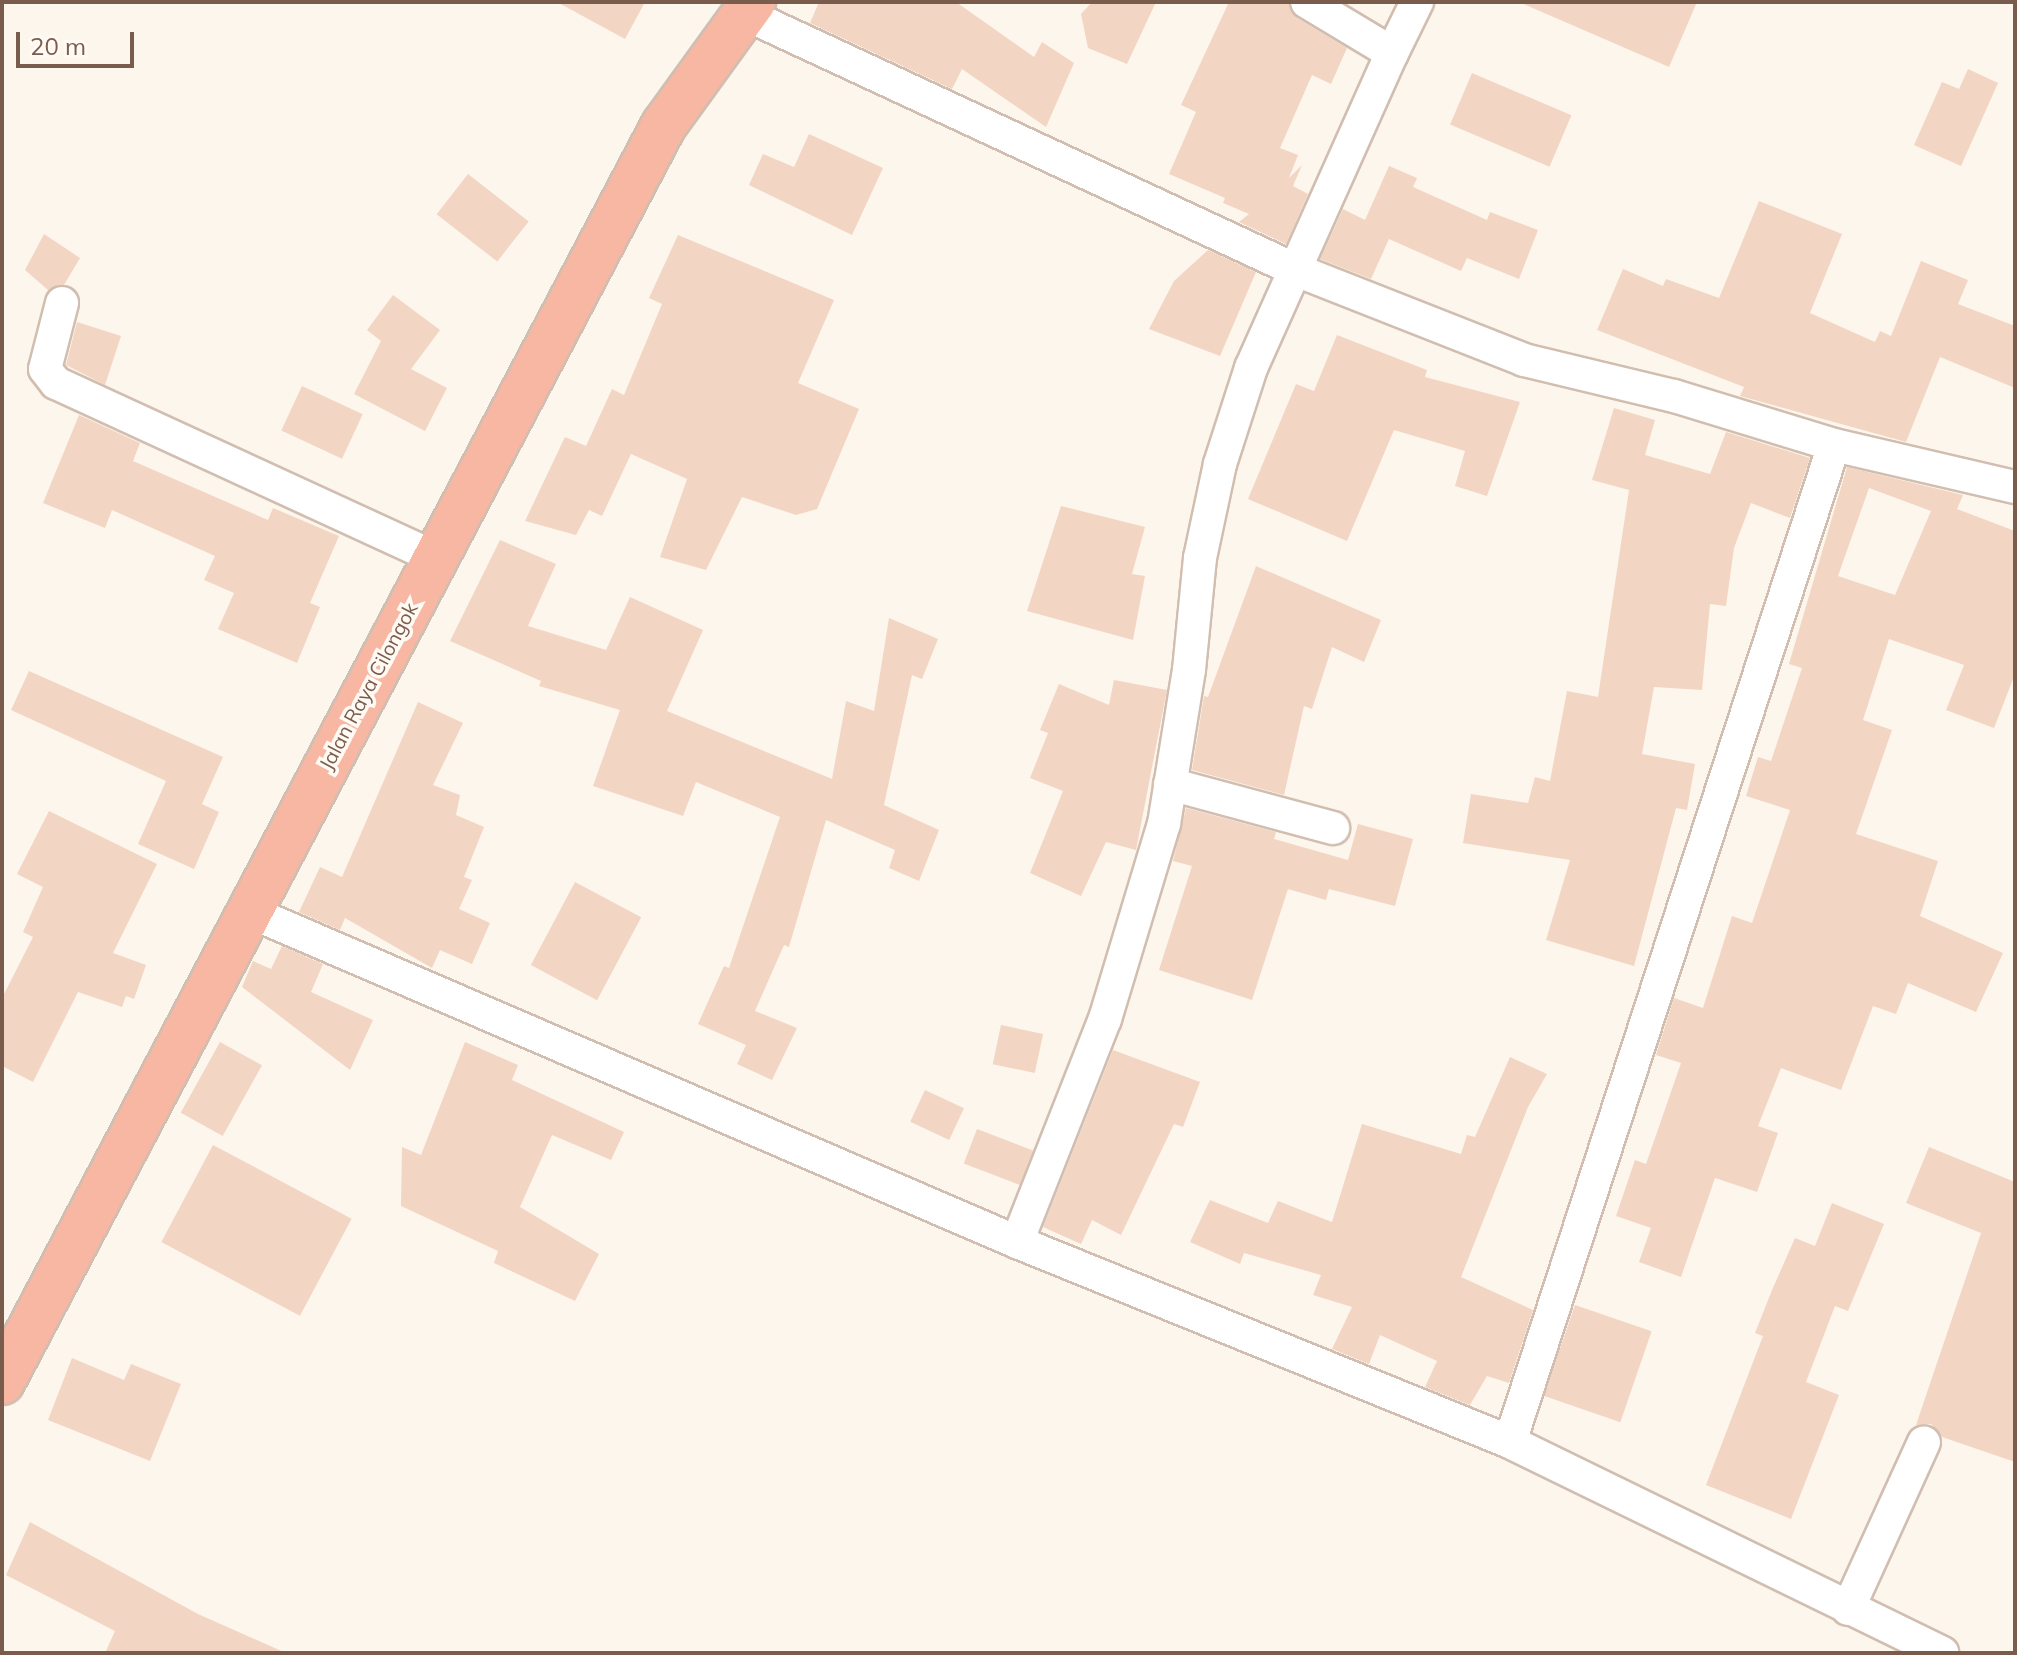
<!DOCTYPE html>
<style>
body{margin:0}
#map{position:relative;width:2017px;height:1655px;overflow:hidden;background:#fdf6ec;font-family:Mulish,sans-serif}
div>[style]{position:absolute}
.building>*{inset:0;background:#f3d5c3;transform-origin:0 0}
.roads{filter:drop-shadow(2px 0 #d1beb0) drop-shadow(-2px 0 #d1beb0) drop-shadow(0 2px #d1beb0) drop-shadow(0 -2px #d1beb0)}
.street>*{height:32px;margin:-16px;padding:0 16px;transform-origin:16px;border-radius:16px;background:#fff}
.highway>*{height:44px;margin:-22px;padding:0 22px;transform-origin:22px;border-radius:22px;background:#f7b7a3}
span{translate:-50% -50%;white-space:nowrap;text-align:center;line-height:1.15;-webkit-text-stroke:7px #fffaf3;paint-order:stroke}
.street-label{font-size:20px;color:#7a5c4d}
.frame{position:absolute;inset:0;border:4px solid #7a5c4d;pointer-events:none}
.scale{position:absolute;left:16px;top:32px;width:118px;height:36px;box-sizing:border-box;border:4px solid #7a5c4d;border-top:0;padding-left:10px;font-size:24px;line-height:28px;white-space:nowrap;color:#7a5c4d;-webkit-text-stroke:6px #fffaf3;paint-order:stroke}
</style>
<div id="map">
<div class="building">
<i style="clip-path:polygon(557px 2px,645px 2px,625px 39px)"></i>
<i style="clip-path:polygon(819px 2px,956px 2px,1034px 57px,1042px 42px,1074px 63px,1046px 127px,962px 69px,952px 89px,810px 23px)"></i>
<i style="clip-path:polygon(1092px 2px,1156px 2px,1127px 64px,1088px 48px,1081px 14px)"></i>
<i style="clip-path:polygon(1229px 2px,1288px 2px,1297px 18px,1347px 48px,1331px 84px,1312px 75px,1280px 148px,1298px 155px,1289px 178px,1302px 165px,1293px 186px,1308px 194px,1286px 244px,1239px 222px,1249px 214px,1223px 203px,1225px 198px,1169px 174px,1196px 112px,1181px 105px)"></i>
<i style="clip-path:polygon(1519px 2px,1697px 2px,1669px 67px)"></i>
<i style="clip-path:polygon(1968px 69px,1998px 83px,1961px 166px,1914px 145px,1942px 82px,1959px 89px)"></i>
<i style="left:1472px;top:73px;width:108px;height:56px;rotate:23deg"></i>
<i style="clip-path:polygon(809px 134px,883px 168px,852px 235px,749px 185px,763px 154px,794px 167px)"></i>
<i style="clip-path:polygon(1389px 166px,1417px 178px,1413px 187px,1487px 220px,1490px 212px,1538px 230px,1519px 279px,1467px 258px,1461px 271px,1389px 239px,1371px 279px,1320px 259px,1343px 209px,1365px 220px)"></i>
<i style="left:468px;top:174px;width:77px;height:51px;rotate:38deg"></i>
<i style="clip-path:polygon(1759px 201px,1842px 234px,1810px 313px,1875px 342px,1880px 331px,1891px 336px,1921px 261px,1968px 280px,1958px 304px,2015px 326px,2015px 388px,1940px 357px,1906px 442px,1740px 396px,1744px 387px,1597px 330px,1623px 269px,1663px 286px,1666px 279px,1719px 298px)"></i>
<i style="clip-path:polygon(44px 234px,80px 258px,64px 285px,48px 290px,25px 270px)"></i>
<i style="clip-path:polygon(678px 235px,834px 300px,798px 383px,859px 409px,817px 509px,796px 515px,742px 497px,706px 570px,660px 557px,687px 479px,631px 454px,602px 516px,589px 510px,576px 535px,525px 521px,565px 437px,586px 446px,612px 389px,624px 395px,662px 304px,649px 298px)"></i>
<i style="clip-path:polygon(1208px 250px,1256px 272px,1220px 356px,1149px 329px,1174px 281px)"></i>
<i style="clip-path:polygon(393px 295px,440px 330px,411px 369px,447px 388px,425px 431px,354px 394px,381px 341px,367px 330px)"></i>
<i style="clip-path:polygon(77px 322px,121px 336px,105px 385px,66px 365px)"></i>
<i style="clip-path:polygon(1337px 335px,1427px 370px,1425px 377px,1520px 402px,1487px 496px,1455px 486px,1465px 451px,1394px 430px,1347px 541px,1248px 499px,1296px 384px,1314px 391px)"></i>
<i style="left:302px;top:386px;width:67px;height:49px;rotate:25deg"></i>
<i style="clip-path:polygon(1614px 408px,1655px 420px,1645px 455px,1710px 474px,1726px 432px,1810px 458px,1790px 518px,1751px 503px,1734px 548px,1726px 606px,1710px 604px,1702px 690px,1654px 687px,1642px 754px,1695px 764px,1687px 810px,1676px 808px,1634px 966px,1546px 940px,1570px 860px,1463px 843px,1471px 794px,1528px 803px,1535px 777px,1550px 781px,1567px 691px,1598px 697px,1629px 490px,1592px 480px)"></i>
<i style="clip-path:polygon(79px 415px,140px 443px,133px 461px,268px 520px,273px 508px,339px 536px,310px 603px,320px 607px,297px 663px,218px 629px,234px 593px,204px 580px,215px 556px,112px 510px,105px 528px,43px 503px)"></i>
<i style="clip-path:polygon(evenodd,1847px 467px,1963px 495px,1957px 509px,2015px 531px,2015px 674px,1994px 728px,1946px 710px,1964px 665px,1889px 639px,1863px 720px,1892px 730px,1856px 834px,1938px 861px,1920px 916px,2003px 953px,1976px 1012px,1908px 983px,1896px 1014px,1873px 1006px,1841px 1090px,1781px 1068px,1758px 1126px,1778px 1133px,1757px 1192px,1715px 1178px,1681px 1277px,1639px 1262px,1651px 1228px,1616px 1216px,1635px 1160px,1646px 1164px,1681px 1063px,1656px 1055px,1674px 998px,1703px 1008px,1732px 916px,1752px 923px,1790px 810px,1746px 796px,1758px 757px,1771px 761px,1802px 668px,1789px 664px,1847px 467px,1869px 488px,1931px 511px,1895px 595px,1838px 576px,1869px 488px)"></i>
<i style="clip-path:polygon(1061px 506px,1145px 527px,1132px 574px,1145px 576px,1133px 640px,1027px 611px)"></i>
<i style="clip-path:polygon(500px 540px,556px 564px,528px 626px,606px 650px,630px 597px,703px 630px,667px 711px,832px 779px,846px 701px,874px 711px,889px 618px,938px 639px,922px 679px,912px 675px,884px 805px,939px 830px,919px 881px,889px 868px,895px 850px,826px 820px,789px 947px,784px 945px,755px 1011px,797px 1028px,772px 1080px,737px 1064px,746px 1045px,698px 1024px,724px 966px,729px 968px,780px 817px,696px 782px,683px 816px,593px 786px,620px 710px,539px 686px,541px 681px,450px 641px)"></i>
<i style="clip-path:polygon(1256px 566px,1381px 620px,1364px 662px,1332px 647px,1312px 709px,1304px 706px,1284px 795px,1192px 770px,1204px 696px,1208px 697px)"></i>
<i style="clip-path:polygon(29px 671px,223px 757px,202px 804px,219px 812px,194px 869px,138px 844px,166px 781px,11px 710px)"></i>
<i style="clip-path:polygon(1114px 680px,1167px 690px,1136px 850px,1106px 842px,1081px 896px,1030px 873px,1063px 791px,1030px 778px,1048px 733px,1040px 730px,1059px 684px,1109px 705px)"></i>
<i style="clip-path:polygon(418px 702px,463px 723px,433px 785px,460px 795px,456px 815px,484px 827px,464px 877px,472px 880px,459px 909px,490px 923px,472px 964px,440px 950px,432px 968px,345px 918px,340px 930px,299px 912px,320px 867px,342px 877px)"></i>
<i style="clip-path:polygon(1186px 808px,1276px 832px,1274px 839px,1348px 860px,1358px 824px,1413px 839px,1395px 906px,1329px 889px,1326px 900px,1288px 889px,1252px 1000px,1159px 970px,1192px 866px,1173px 861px)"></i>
<i style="clip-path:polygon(49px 811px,157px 864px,113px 953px,146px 965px,134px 999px,126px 996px,122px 1007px,78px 992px,33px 1082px,2px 1066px,2px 998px,33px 937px,23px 932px,43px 887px,17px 874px)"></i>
<i style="left:575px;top:882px;width:75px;height:94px;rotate:28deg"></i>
<i style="clip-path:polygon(282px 946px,323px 964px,311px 992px,373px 1020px,350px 1070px,242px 987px,253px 961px,271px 969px)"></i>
<i style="left:1001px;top:1025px;width:43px;height:40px;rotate:12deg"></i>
<i style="left:220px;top:1042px;width:48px;height:81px;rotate:29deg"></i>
<i style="clip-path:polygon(465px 1042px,518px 1065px,512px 1080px,624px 1132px,611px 1160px,552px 1135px,520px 1207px,599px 1254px,575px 1301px,494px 1263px,498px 1251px,401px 1206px,402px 1147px,421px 1155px)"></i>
<i style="clip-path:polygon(1113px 1050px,1200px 1082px,1183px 1127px,1174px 1124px,1121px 1235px,1092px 1220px,1081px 1244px,1043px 1227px)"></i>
<i style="clip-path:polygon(1510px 1057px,1547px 1074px,1528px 1107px,1461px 1277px,1533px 1310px,1509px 1383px,1487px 1376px,1470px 1405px,1425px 1387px,1437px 1361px,1380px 1335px,1369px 1364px,1332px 1349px,1352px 1307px,1313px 1295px,1321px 1275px,1244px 1253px,1240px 1264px,1190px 1242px,1210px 1200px,1268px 1223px,1278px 1201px,1332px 1222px,1362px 1124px,1461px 1154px,1467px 1135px,1475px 1137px)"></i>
<i style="left:925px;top:1090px;width:43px;height:35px;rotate:25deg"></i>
<i style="left:977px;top:1129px;width:60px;height:37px;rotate:21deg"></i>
<i style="left:213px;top:1145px;width:157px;height:110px;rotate:28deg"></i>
<i style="clip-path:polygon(1929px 1147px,2015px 1182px,2015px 1462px,1942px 1437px,1931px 1424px,1916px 1425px,1981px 1233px,1906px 1203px)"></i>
<i style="clip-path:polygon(1832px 1203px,1884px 1224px,1848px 1311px,1835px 1306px,1806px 1382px,1839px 1395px,1791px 1519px,1706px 1485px,1763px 1336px,1755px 1333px,1772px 1290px,1795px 1238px,1815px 1246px)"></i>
<i style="left:1575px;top:1305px;width:81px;height:96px;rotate:19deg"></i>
<i style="clip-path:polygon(72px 1358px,124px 1380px,131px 1364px,181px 1384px,150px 1461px,48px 1420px)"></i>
<i style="clip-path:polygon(30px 1522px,198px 1614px,286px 1653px,105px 1653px,115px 1631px,6px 1575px)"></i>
</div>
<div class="roads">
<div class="street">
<i style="left:743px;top:13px;width:610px;rotate:24.93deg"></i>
<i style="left:1296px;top:270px;width:245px;rotate:21.5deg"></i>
<i style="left:1524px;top:360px;width:154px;rotate:13.5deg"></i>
<i style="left:1674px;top:396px;width:167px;rotate:17deg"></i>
<i style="left:1834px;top:445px;width:186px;rotate:13.1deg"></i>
<i style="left:1392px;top:53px;width:57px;rotate:-63.9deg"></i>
<i style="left:62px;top:303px;width:68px;rotate:104.4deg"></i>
<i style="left:45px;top:369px;width:18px;rotate:52deg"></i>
<i style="left:56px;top:383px;width:419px;rotate:24.7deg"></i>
<i style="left:1170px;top:784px;width:169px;rotate:15.1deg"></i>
<i style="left:248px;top:911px;width:837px;rotate:23.29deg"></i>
<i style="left:1017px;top:1242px;width:532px;rotate:22.08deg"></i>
<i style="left:1510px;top:1442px;width:1048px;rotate:-72deg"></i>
<i style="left:1017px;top:1242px;width:240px;rotate:-68.5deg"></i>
<i style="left:1105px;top:1019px;width:204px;rotate:-73.2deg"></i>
<i style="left:1164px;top:824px;width:156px;rotate:-80.8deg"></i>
<i style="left:1189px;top:670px;width:113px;rotate:-84.4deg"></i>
<i style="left:1200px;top:558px;width:96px;rotate:-78deg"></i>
<i style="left:1220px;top:464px;width:101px;rotate:-72.1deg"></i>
<i style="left:1251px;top:368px;width:345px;rotate:-65.9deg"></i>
<i style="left:1392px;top:53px;width:99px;rotate:-149deg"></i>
<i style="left:1510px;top:1442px;width:481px;rotate:26deg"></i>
<i style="left:1848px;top:1609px;width:183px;rotate:-65.5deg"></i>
</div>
<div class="highway">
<i style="left:2px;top:1382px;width:1421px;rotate:-62.23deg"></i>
<i style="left:664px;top:125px;width:152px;rotate:-54.1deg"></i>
</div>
</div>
<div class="street-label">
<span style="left:368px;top:686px;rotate:-62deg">Jalan Raya Cilongok</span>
</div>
<div class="frame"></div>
<div class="scale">20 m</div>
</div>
